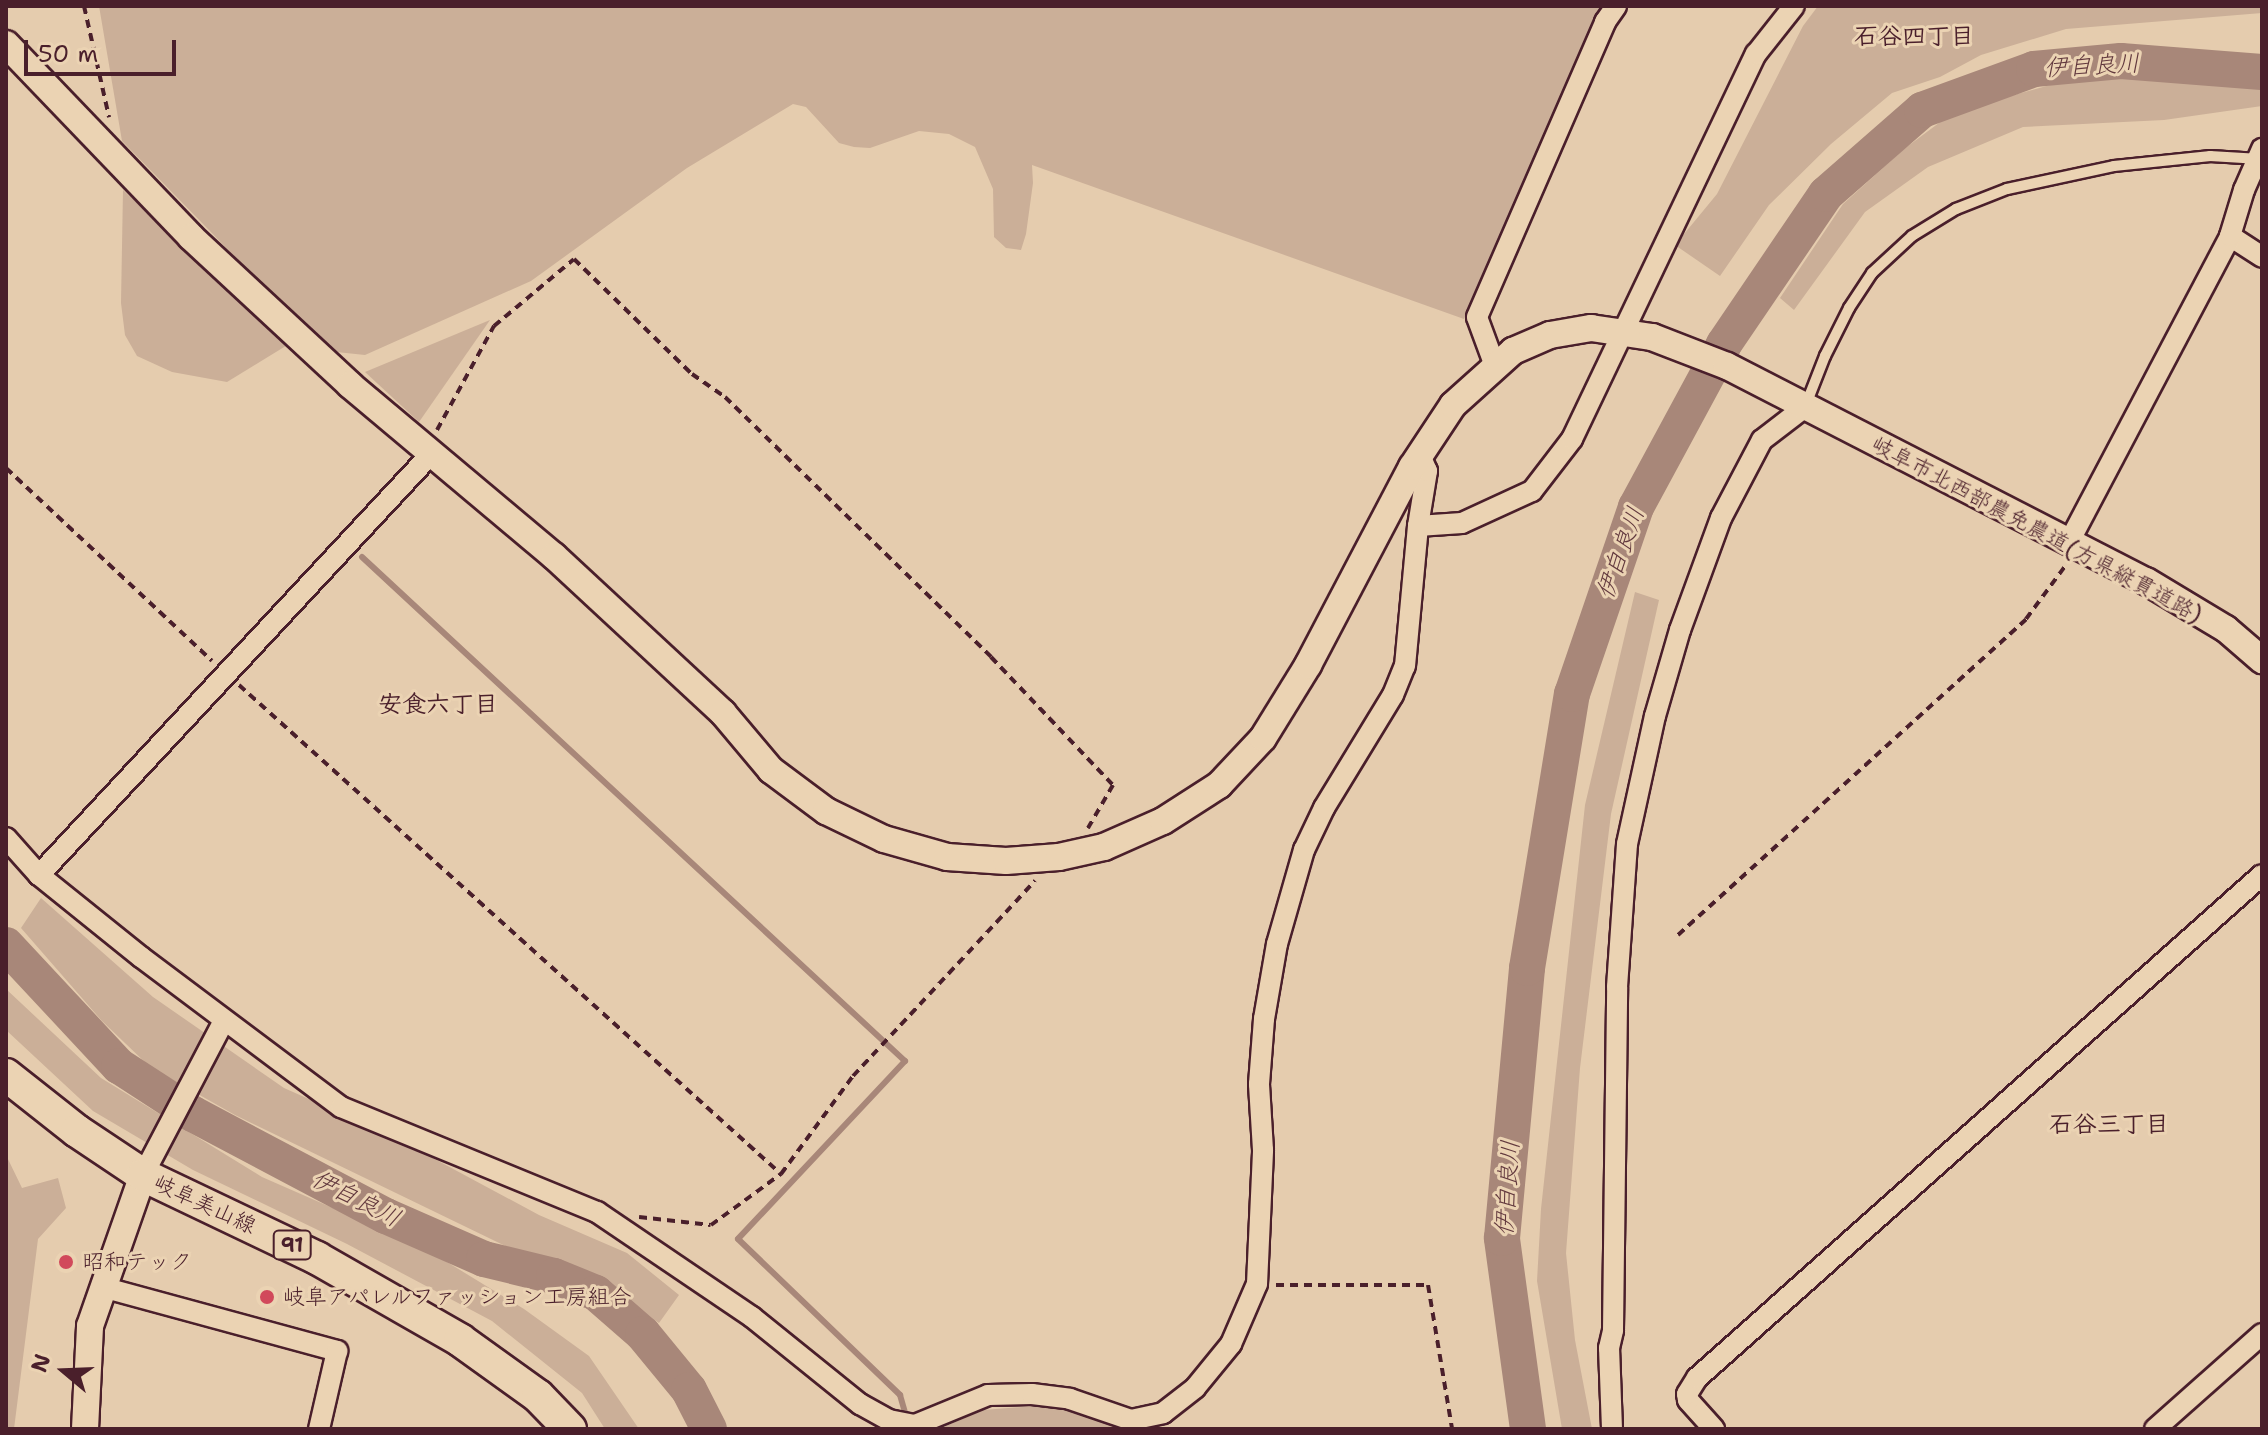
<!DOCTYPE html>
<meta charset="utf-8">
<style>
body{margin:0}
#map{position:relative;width:2268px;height:1435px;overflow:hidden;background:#e5ccae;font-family:"Shantell Sans","Klee One",sans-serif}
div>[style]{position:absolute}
.green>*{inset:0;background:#cbaf98}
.stream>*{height:6px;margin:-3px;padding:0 3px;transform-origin:3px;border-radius:3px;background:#a88779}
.river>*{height:36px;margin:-18px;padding:0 18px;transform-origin:18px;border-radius:18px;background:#a88779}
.path>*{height:4px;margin-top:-2px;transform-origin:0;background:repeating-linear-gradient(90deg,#4a1f2b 0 8px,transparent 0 14px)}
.roads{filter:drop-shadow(2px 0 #4a1f2b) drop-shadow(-2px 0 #4a1f2b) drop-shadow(0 2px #4a1f2b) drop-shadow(0 -2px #4a1f2b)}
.service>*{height:10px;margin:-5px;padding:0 5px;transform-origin:5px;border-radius:5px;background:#ebd3b3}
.minor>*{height:20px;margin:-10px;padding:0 10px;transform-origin:10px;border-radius:10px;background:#ebd3b3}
.tertiary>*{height:26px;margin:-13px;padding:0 13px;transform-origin:13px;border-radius:13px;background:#ebd3b3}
.primary>*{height:32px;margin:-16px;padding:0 16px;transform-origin:16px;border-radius:16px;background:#ebd3b3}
.dots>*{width:22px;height:22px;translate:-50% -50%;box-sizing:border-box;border:4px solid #ebd3b3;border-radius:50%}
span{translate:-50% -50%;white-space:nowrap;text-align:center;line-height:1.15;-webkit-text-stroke:6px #ebd3b3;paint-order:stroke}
.shield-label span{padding:2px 6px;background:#ebd3b3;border:2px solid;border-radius:6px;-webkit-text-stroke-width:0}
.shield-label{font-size:20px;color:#4a1f2b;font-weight:700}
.street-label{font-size:22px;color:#4a1f2b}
.poi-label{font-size:22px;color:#4a1f2b}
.left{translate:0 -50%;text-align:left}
.neighbourhood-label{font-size:24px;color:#4a1f2b;font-weight:700}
.water-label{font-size:24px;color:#62393e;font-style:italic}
.frame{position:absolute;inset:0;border:8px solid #4a1f2b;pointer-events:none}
.north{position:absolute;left:24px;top:1331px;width:80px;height:80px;-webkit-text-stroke:6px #ebd3b3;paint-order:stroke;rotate:289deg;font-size:22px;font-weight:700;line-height:32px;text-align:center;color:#4a1f2b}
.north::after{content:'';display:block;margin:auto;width:28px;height:36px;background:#4a1f2b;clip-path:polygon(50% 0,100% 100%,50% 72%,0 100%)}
.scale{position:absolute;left:24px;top:40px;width:152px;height:36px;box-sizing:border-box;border:4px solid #4a1f2b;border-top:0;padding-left:10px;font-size:24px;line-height:28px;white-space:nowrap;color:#4a1f2b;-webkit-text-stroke:6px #ebd3b3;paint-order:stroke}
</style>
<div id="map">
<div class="green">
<i style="clip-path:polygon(99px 6px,1621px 6px,1464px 319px,1032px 165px,1033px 183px,1026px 234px,1021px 250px,1006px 248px,994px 237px,993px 189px,975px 147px,949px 134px,919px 131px,870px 148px,854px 147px,839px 143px,806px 107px,793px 104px,687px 168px,531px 281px,365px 355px,327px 351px,122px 141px)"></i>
<i style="clip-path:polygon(1818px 6px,2262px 6px,2262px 13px,2066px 29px,1981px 55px,1940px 77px,1892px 93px,1831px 144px,1769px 205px,1720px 276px,1675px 245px,1717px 194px,1803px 26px)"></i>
<i style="clip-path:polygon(2262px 66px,2262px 106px,2164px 120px,2023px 127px,1928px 167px,1865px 212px,1794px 310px,1780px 298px,1843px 204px,1904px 149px,1955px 111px,2094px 73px)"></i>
<i style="clip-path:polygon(123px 190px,289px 344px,227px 382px,172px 372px,137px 356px,125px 335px,121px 303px)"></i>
<i style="clip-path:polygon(490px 320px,419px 422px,365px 372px)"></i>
<i style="clip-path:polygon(1635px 592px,1659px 600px,1611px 814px,1580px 1068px,1566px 1253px,1575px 1340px,1592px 1429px,1562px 1429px,1537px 1281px,1541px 1209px,1585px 805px)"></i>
<i style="clip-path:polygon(41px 898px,153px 997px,284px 1088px,390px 1135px,539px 1215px,627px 1253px,679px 1295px,659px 1323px,595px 1281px,520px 1253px,235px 1115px,150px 1067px,102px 1021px,21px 928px)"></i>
<i style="clip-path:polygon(6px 989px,101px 1078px,262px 1177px,424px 1248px,524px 1309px,589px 1356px,639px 1429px,605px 1429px,582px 1393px,492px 1321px,347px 1244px,193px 1170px,93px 1111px,6px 1030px)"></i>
<i style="clip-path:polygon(6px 1155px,22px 1188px,58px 1178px,66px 1208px,38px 1239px,14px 1429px,6px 1429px)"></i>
<i style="clip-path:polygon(1062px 1404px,1123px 1429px,939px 1429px,983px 1410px)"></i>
</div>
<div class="stream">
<i style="left:362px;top:557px;width:741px;rotate:42.87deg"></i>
<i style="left:905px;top:1061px;width:244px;rotate:133.2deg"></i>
<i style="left:738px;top:1239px;width:225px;rotate:43.9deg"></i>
<i style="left:900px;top:1395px;width:19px;rotate:74deg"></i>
<i style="left:905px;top:1413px;width:8px;rotate:130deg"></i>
</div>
<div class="river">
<i style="left:6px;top:945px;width:166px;rotate:47deg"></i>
<i style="left:119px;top:1066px;width:88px;rotate:33deg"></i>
<i style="left:193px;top:1114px;width:218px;rotate:27.9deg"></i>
<i style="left:386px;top:1216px;width:107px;rotate:23.7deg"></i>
<i style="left:484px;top:1259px;width:72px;rotate:13.7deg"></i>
<i style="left:554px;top:1276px;width:45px;rotate:22deg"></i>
<i style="left:596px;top:1293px;width:62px;rotate:41.1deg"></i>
<i style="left:643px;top:1334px;width:72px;rotate:50.6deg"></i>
<i style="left:689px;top:1390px;width:44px;rotate:62.9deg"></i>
<i style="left:1528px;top:1429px;width:193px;rotate:-97.8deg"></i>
<i style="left:1502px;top:1238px;width:271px;rotate:-84.7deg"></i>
<i style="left:1527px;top:968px;width:278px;rotate:-80.7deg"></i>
<i style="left:1572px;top:694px;width:198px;rotate:-71.1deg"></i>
<i style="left:1636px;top:507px;width:185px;rotate:-61.6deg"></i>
<i style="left:1724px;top:344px;width:181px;rotate:-55.8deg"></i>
<i style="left:1826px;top:194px;width:128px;rotate:-41.2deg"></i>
<i style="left:1922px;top:110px;width:119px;rotate:-20.1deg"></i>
<i style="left:2034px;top:69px;width:87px;rotate:-5.3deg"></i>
<i style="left:2121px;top:61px;width:141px;rotate:4.5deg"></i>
</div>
<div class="path">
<i style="left:84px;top:6px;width:114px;rotate:77.3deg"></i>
<i style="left:437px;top:430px;width:119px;rotate:-61.3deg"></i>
<i style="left:494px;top:326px;width:104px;rotate:-39.9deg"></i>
<i style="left:574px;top:259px;width:165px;rotate:44.3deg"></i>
<i style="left:692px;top:374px;width:40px;rotate:34.9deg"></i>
<i style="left:725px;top:397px;width:372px;rotate:44.3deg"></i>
<i style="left:991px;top:657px;width:177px;rotate:46.4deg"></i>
<i style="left:1113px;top:785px;width:50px;rotate:120.2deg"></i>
<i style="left:6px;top:468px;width:282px;rotate:43.1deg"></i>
<i style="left:239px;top:685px;width:730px;rotate:42.06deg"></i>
<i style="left:1678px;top:935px;width:470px;rotate:-42.2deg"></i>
<i style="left:2026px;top:619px;width:67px;rotate:-53.5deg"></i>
<i style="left:639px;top:1217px;width:72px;rotate:6.3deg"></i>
<i style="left:711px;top:1225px;width:87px;rotate:-36.1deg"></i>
<i style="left:781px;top:1174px;width:122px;rotate:-53.7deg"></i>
<i style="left:853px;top:1076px;width:267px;rotate:-47deg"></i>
<i style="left:1276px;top:1285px;width:152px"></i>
<i style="left:1428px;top:1285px;width:146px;rotate:80.5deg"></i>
</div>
<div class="roads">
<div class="service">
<i style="left:1805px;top:407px;width:55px;rotate:-68.6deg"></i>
<i style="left:1825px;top:356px;width:54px;rotate:-63.4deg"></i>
<i style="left:1849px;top:308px;width:42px;rotate:-56.7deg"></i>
<i style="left:1872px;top:273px;width:54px;rotate:-42.8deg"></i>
<i style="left:1912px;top:236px;width:52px;rotate:-31.5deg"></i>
<i style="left:1956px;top:209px;width:55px;rotate:-21.4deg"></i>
<i style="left:2007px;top:189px;width:109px;rotate:-12.1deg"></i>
<i style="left:2114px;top:166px;width:97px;rotate:-5.9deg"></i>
<i style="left:2210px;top:156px;width:50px;rotate:3.4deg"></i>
</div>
<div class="minor">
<i style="left:2230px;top:236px;width:38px;rotate:33deg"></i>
<i style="left:1495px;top:366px;width:52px;rotate:-110.2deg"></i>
<i style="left:1477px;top:317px;width:322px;rotate:-66.5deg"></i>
<i style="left:1605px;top:22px;width:19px;rotate:-55deg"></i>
<i style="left:1418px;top:526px;width:44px;rotate:-3.9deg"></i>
<i style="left:1462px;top:523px;width:77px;rotate:-24.6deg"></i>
<i style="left:1532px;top:491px;width:66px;rotate:-52.4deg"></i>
<i style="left:1572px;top:439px;width:427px;rotate:-64.5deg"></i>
<i style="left:1756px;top:54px;width:61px;rotate:-51.6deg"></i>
<i style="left:2069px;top:542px;width:346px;rotate:-62.2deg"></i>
<i style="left:2230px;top:236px;width:48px;rotate:-73.1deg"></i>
<i style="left:2244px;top:190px;width:45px;rotate:-66.3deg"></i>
<i style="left:6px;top:838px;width:50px;rotate:48.3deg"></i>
<i style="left:39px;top:875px;width:131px;rotate:38.8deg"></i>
<i style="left:141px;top:957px;width:250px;rotate:36.9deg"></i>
<i style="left:341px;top:1107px;width:277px;rotate:22.3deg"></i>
<i style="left:597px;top:1212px;width:187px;rotate:34.1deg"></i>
<i style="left:752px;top:1317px;width:139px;rotate:38.9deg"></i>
<i style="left:860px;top:1404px;width:33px;rotate:29deg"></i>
<i style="left:889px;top:1420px;width:26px;rotate:11deg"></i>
<i style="left:915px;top:1425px;width:79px;rotate:-22.3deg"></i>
<i style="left:988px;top:1395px;width:44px;rotate:-1.3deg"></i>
<i style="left:1032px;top:1394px;width:38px;rotate:7deg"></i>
<i style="left:1070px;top:1399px;width:65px;rotate:19deg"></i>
<i style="left:1131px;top:1420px;width:33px;rotate:-12deg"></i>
<i style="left:1163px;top:1413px;width:41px;rotate:-38deg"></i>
<i style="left:1195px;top:1388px;width:57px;rotate:-50.7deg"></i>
<i style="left:1231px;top:1344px;width:65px;rotate:-66.6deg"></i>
<i style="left:1257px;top:1284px;width:134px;rotate:-87.4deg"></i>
<i style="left:1263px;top:1150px;width:66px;rotate:-93.5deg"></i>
<i style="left:1259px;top:1084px;width:65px;rotate:-85.6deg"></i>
<i style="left:1264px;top:1019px;width:76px;rotate:-80.2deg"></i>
<i style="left:1277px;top:944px;width:98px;rotate:-74deg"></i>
<i style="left:1304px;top:850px;width:47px;rotate:-64.5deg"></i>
<i style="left:1324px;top:808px;width:132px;rotate:-58.6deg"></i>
<i style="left:1393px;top:695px;width:31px;rotate:-68deg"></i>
<i style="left:1405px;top:666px;width:141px;rotate:-84.7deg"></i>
<i style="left:1418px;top:526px;width:56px;rotate:-80.7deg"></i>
<i style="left:1427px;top:471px;width:17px;rotate:-114deg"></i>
<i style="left:39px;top:875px;width:575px;rotate:-47.04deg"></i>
<i style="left:143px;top:1175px;width:174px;rotate:-62.3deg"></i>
<i style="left:102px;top:1287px;width:244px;rotate:15.2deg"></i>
<i style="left:337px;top:1351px;width:80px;rotate:103deg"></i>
<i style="left:1612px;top:1429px;width:81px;rotate:-92.1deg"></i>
<i style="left:1609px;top:1348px;width:18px;rotate:-77deg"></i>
<i style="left:1613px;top:1330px;width:343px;rotate:-89.3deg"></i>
<i style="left:1617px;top:987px;width:143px;rotate:-86deg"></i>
<i style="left:1627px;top:844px;width:131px;rotate:-77.7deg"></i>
<i style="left:1655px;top:716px;width:90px;rotate:-73.8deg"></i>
<i style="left:1680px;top:630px;width:119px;rotate:-69.9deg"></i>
<i style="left:1721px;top:518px;width:88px;rotate:-62.3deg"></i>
<i style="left:1762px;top:440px;width:54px;rotate:-37.5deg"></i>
<i style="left:1714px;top:1429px;width:39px;rotate:-132deg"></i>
<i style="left:1688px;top:1400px;width:6px;rotate:-99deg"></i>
<i style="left:1687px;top:1394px;width:19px;rotate:-58deg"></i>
<i style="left:1697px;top:1378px;width:756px;rotate:-41.68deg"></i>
<i style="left:2155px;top:1429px;width:143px;rotate:-41.6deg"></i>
</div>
<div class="tertiary">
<i style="left:6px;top:44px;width:267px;rotate:46.2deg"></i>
<i style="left:191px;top:237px;width:217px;rotate:42.9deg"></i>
<i style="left:350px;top:385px;width:266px;rotate:40deg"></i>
<i style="left:554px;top:556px;width:231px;rotate:42.9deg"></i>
<i style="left:723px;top:713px;width:75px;rotate:49.9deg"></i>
<i style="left:771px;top:770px;width:69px;rotate:36.7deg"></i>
<i style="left:826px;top:811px;width:64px;rotate:25.8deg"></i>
<i style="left:884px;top:839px;width:66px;rotate:15.9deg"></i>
<i style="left:947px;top:857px;width:59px;rotate:3.9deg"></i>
<i style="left:1006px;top:861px;width:53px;rotate:-4.3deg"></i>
<i style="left:1059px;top:857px;width:46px;rotate:-12.5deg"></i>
<i style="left:1104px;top:847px;width:64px;rotate:-23.8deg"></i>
<i style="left:1163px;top:821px;width:67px;rotate:-32.7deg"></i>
<i style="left:1219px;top:785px;width:64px;rotate:-46.9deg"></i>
<i style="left:1263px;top:738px;width:86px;rotate:-58.3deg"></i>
<i style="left:1308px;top:665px;width:224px;rotate:-62.3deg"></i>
<i style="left:1412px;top:467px;width:74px;rotate:-56.5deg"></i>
<i style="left:1453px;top:405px;width:81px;rotate:-42deg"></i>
<i style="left:1513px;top:351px;width:40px;rotate:-23.4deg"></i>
<i style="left:1550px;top:335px;width:42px;rotate:-9.7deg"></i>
<i style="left:1591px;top:328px;width:62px;rotate:8.4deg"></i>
<i style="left:1652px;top:337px;width:80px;rotate:21.1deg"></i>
<i style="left:1727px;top:366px;width:471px;rotate:27.2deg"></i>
<i style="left:2146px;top:581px;width:93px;rotate:31deg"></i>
<i style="left:2226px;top:629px;width:48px;rotate:40.7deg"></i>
<i style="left:85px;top:1429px;width:103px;rotate:-87.2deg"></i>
<i style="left:90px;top:1326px;width:160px;rotate:-70.7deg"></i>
</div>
<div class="primary">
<i style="left:6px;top:1075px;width:90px;rotate:38.3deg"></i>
<i style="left:77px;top:1131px;width:79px;rotate:33.7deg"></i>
<i style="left:143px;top:1175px;width:193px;rotate:25.5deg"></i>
<i style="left:317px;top:1258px;width:165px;rotate:29.8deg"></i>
<i style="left:460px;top:1340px;width:96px;rotate:35.7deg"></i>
<i style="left:538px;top:1396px;width:46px;rotate:45.9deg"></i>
</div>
</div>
<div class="dots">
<i style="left:66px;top:1262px;background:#d1495b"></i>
<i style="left:267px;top:1297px;background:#d1495b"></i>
</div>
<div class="shield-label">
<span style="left:292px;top:1245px">91</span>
</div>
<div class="street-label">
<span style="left:2037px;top:529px;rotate:28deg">岐阜市北西部農免農道(方県縦貫道路)</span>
<span style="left:205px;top:1204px;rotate:25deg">岐阜美山線</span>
</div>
<div class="poi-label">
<span class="left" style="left:82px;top:1262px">昭和テック</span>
<span class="left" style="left:283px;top:1297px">岐阜アパレルファッション工房組合</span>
</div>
<div class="neighbourhood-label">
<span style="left:1914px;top:37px">石谷四丁目</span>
<span style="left:438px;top:705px">安食六丁目</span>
<span style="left:2109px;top:1125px">石谷三丁目</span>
</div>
<div class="water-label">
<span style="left:2092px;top:66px;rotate:-3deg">伊自良川</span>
<span style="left:1621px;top:553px;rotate:-70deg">伊自良川</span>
<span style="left:1508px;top:1188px;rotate:-86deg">伊自良川</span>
<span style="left:356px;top:1199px;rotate:27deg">伊自良川</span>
</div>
<div class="frame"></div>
<div class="north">N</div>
<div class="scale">50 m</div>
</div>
